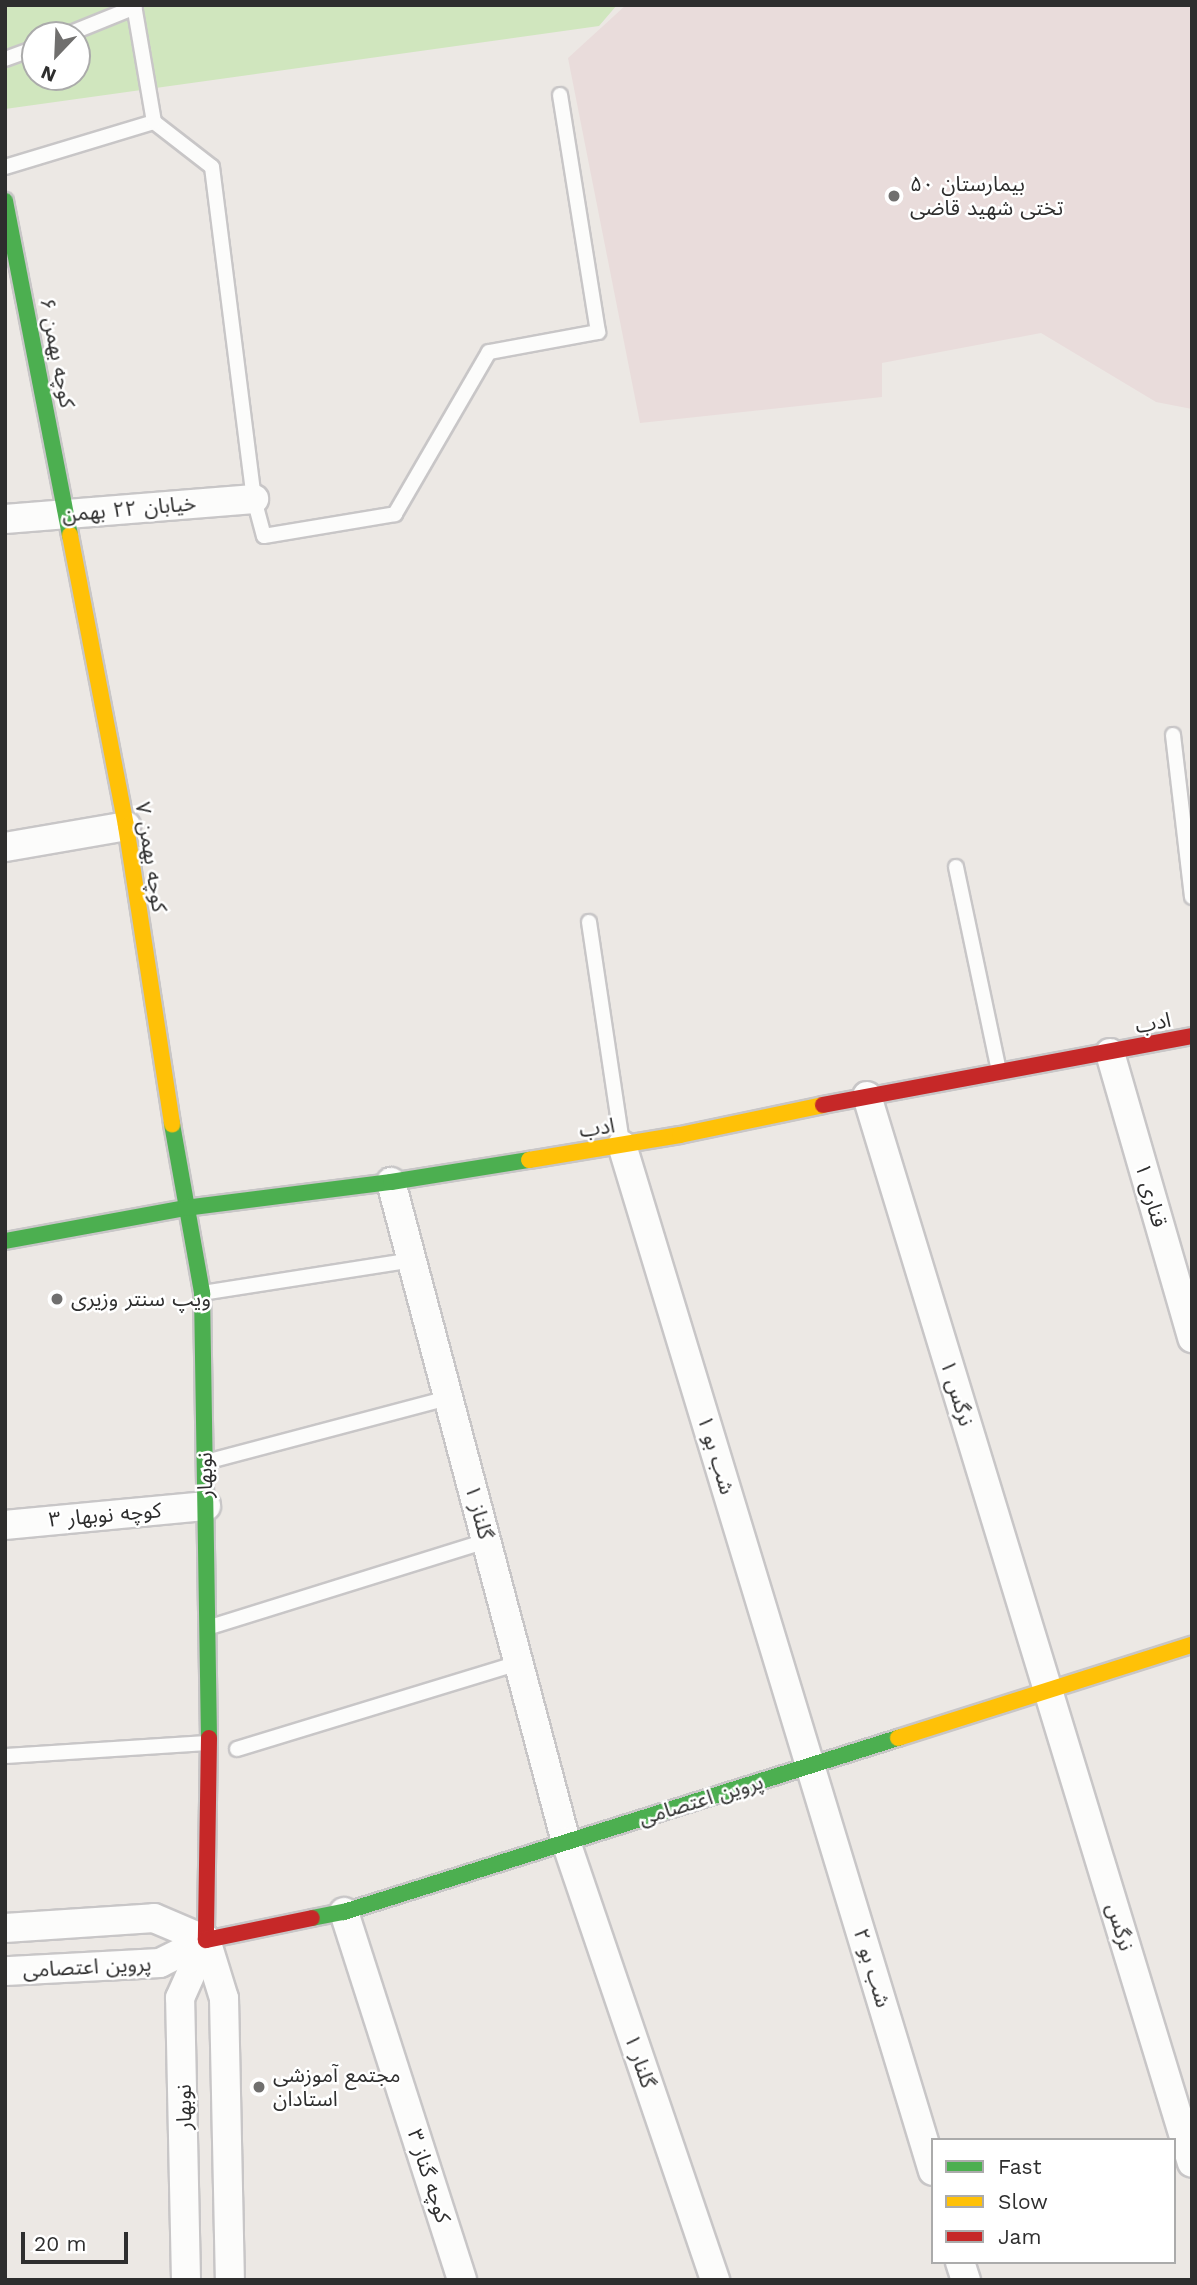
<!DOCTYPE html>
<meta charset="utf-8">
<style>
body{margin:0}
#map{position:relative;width:1197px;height:2285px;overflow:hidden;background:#ece8e4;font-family:"Work Sans","Noto Sans Arabic",sans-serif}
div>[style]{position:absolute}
.medical>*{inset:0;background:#e9dcdb}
.green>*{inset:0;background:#d0e6be}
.roads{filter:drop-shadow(2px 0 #c8c6c7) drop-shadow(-2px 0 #c8c6c7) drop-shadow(0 2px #c8c6c7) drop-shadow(0 -2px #c8c6c7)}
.lane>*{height:14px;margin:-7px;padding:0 7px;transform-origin:7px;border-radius:7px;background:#fcfcfb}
.street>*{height:28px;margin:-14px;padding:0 14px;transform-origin:14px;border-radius:14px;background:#fcfcfb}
.fast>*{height:16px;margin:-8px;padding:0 8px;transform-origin:8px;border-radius:8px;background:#4caf50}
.slow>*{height:16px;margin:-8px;padding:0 8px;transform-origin:8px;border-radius:8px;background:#ffc107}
.jam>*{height:16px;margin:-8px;padding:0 8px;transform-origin:8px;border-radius:8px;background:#c62828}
.dots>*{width:19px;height:19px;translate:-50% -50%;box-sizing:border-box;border:4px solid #fff;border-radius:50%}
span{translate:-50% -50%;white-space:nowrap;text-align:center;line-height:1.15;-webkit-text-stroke:5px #fff;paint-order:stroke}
.poi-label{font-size:21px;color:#2e2e2e}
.left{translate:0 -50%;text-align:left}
.street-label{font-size:21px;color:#2e2e2e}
.frame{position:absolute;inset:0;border:7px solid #2e2e2e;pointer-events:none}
.legend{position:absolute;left:931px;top:2138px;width:245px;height:126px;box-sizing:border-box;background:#fff;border:2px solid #ababab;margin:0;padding:9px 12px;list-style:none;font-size:21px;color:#2e2e2e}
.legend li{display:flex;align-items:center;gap:14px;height:35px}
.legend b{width:35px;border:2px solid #ababab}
.north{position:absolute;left:21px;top:21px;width:70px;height:70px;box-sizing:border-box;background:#fff;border:2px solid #ababab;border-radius:50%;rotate:203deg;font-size:19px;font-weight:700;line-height:28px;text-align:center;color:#2e2e2e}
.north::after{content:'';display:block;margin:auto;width:24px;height:32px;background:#706f6e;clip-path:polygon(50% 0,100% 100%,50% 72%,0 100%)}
.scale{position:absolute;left:21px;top:2232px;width:107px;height:32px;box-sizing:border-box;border:4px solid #2e2e2e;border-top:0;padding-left:9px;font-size:21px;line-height:24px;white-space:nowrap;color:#2e2e2e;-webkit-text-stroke:5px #fff;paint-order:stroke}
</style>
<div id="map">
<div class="medical">
<i style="clip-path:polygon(626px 5px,1192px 5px,1192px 409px,1156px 402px,1041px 333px,882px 363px,882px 397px,640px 423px,568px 58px)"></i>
</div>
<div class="green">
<i style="clip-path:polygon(evenodd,5px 5px,617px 5px,599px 26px,5px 109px,5px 5px,35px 35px,77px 35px,77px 77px,35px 77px,35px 35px)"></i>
</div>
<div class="roads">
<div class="lane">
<i style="left:66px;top:35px;width:74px;rotate:-22.1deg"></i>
<i style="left:5px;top:59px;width:32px;rotate:-20deg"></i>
<i style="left:154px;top:122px;width:73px;rotate:37.8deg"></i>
<i style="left:212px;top:167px;width:335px;rotate:82.8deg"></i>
<i style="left:254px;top:499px;width:38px;rotate:75deg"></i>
<i style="left:264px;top:536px;width:133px;rotate:-9.5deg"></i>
<i style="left:395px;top:514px;width:187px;rotate:-59.9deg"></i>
<i style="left:489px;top:352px;width:111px;rotate:-10.4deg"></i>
<i style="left:598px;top:332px;width:240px;rotate:-99.1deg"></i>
<i style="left:5px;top:167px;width:156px;rotate:-16.8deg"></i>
<i style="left:154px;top:122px;width:119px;rotate:-99.7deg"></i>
<i style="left:1173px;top:735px;width:163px;rotate:83.3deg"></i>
<i style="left:956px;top:867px;width:208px;rotate:78.1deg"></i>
<i style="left:589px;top:922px;width:223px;rotate:81.5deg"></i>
<i style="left:202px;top:1293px;width:213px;rotate:-8.9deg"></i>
<i style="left:206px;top:1462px;width:251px;rotate:-14.8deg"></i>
<i style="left:210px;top:1627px;width:289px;rotate:-17.3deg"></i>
<i style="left:237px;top:1749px;width:295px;rotate:-17deg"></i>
<i style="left:5px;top:1756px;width:203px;rotate:-3.7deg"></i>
</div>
<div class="street">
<i style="left:5px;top:519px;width:250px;rotate:-4.6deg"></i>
<i style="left:5px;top:847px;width:123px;rotate:-9.8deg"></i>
<i style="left:1110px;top:1053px;width:297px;rotate:73.9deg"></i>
<i style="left:867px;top:1096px;width:1115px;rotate:73.06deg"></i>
<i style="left:622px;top:1145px;width:1072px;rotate:73.14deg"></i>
<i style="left:391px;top:1182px;width:683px;rotate:75.15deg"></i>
<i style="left:566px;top:1842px;width:463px;rotate:71.2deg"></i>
<i style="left:5px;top:1525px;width:202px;rotate:-5.4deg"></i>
<i style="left:344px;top:1912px;width:386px;rotate:72.2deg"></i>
<i style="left:5px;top:1928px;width:149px;rotate:-3.8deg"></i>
<i style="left:154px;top:1918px;width:56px;rotate:22.9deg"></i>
<i style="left:206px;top:1940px;width:51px;rotate:153.4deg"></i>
<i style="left:160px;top:1963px;width:155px;rotate:177deg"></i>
<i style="left:960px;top:2262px;width:19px;rotate:72deg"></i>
<i style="left:186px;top:2280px;width:282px;rotate:-91.2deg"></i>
<i style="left:180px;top:1998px;width:64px;rotate:-65.9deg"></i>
<i style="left:206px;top:1940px;width:61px;rotate:72.8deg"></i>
<i style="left:224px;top:1998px;width:282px;rotate:88.8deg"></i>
</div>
<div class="fast">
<i style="left:5px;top:201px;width:340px;rotate:79deg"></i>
<i style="left:172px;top:1124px;width:172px;rotate:79.9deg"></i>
<i style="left:202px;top:1293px;width:445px;rotate:89.1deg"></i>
<i style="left:5px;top:1241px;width:183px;rotate:-10.4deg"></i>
<i style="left:185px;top:1208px;width:208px;rotate:-7.2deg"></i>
<i style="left:391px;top:1182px;width:140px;rotate:-9.1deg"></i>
<i style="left:312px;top:1918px;width:33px;rotate:-11deg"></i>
<i style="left:344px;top:1912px;width:581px;rotate:-17.44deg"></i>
</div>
<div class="slow">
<i style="left:70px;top:535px;width:296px;rotate:79.1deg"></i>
<i style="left:126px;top:826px;width:302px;rotate:81.2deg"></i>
<i style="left:529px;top:1160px;width:153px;rotate:-9.4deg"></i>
<i style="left:680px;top:1135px;width:146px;rotate:-11.8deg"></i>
<i style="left:898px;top:1738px;width:308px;rotate:-17.6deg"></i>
</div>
<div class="jam">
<i style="left:823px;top:1105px;width:375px;rotate:-10.6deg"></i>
<i style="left:209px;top:1738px;width:202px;rotate:90.9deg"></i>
<i style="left:206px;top:1940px;width:108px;rotate:-11.7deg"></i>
</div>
</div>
<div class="dots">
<i style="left:894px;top:196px;background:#706f6e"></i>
<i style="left:57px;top:1299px;background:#706f6e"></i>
<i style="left:259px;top:2087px;background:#706f6e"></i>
</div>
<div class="poi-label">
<span class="left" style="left:910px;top:196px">بیمارستان ۵۰<br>تختی شهید قاضی</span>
<span class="left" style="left:71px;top:1299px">ویپ سنتر وزیری</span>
<span class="left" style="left:273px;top:2087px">مجتمع آموزشی<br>استادان</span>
</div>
<div class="street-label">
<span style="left:57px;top:353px;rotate:79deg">کوچه بهمن ۶</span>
<span style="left:129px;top:509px;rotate:-5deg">خیابان ۲۲ بهمن</span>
<span style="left:151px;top:857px;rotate:81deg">کوچه بهمن ۷</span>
<span style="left:1153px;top:1023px;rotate:-11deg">ادب</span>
<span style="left:597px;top:1128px;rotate:-9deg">ادب</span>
<span style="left:1151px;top:1195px;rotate:74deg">قناری ۱</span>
<span style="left:957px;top:1393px;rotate:73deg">نرگس ۱</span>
<span style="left:716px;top:1455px;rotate:73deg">شب بو ۱</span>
<span style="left:205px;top:1475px;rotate:-91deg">نوبهار</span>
<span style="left:479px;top:1512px;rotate:75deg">گلناز ۱</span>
<span style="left:105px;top:1515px;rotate:-5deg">کوچه نوبهار ۳</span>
<span style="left:701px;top:1800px;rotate:-17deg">پروین اعتصامی</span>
<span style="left:1120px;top:1927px;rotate:73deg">نرگس</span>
<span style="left:87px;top:1967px;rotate:-3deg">پروین اعتصامی</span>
<span style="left:872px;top:1968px;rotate:73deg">شب بو ۲</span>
<span style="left:640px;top:2061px;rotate:71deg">گلنار ۱</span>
<span style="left:184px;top:2107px;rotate:-91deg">نوبهار</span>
<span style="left:429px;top:2176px;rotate:72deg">کوچه گناز ۳</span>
</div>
<div class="frame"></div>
<ul class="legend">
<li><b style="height:9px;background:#4caf50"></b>Fast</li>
<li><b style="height:9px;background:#ffc107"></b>Slow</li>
<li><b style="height:9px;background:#c62828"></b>Jam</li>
</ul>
<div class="north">N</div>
<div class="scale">20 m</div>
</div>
